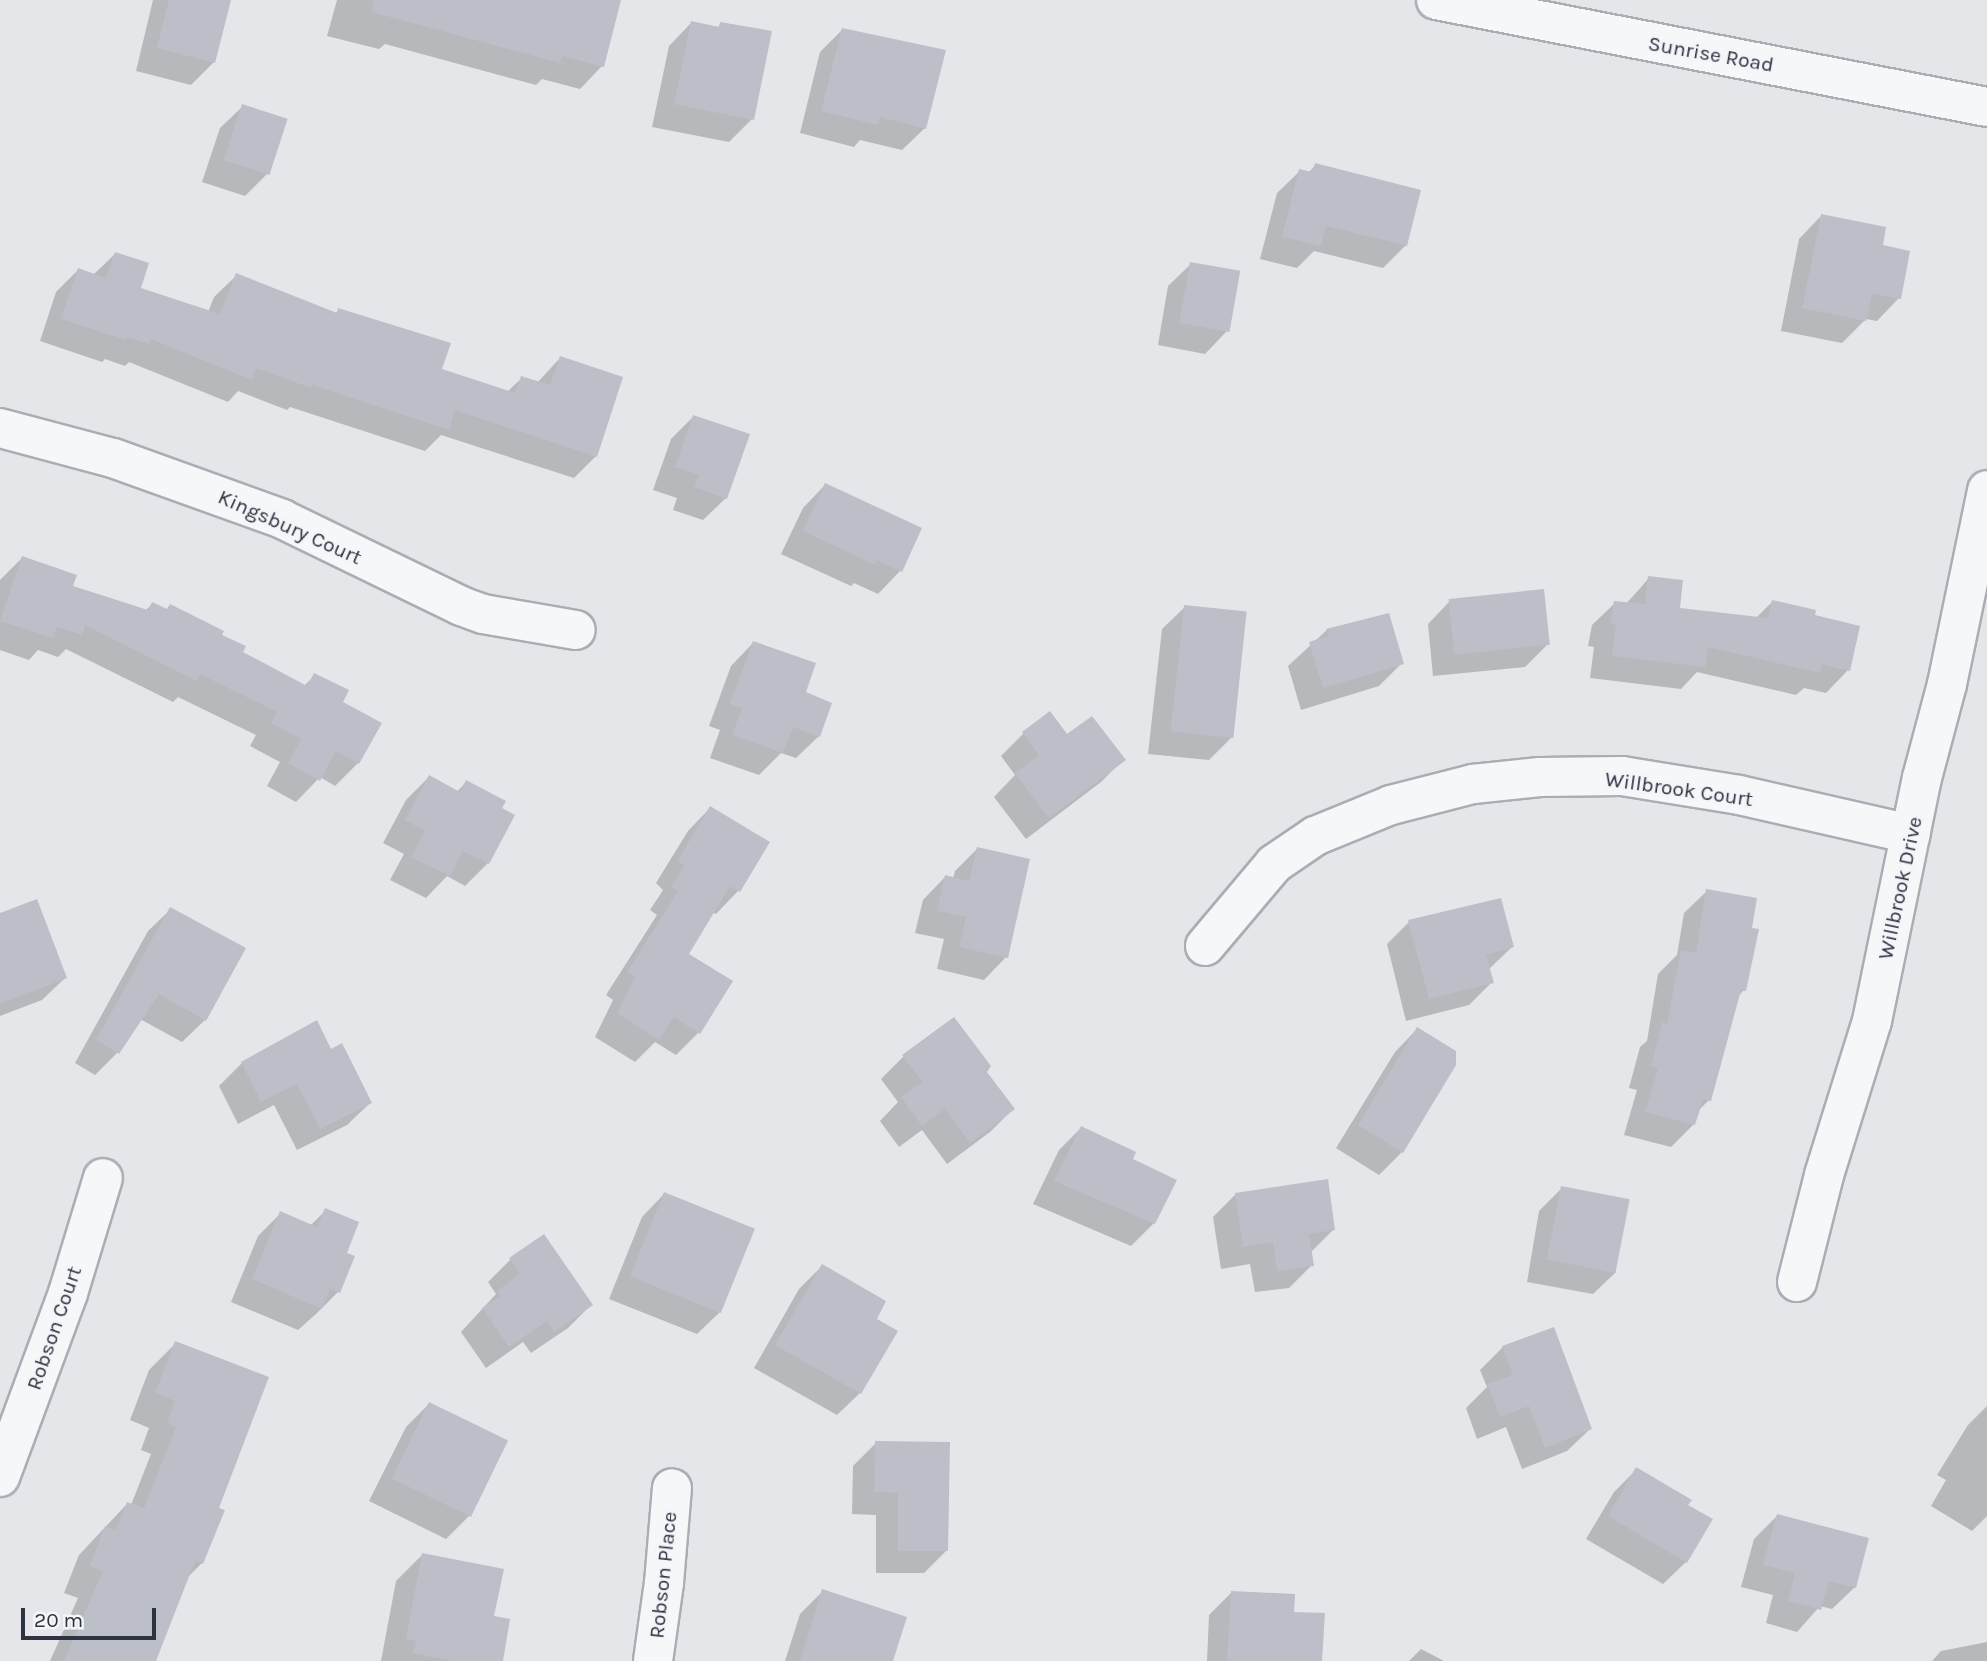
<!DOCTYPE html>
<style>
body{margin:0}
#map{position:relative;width:1987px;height:1661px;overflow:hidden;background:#e4e6ea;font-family:Karla,sans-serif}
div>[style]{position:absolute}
.shadow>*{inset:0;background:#0003}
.building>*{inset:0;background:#bcbfc7;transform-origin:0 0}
.roads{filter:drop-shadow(2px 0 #a9adb4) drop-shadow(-2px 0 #a9adb4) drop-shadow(0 2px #a9adb4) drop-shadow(0 -2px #a9adb4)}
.minor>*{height:38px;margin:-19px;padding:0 19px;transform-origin:19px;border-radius:19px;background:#f6f7f9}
span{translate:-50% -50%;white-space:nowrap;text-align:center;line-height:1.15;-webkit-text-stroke:5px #f3f5f8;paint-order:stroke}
.street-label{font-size:21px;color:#2d3441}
.scale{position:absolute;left:21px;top:1608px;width:135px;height:32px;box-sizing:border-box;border:4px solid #2d3441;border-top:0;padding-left:9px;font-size:21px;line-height:24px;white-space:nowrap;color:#2d3441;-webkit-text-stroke:5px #f3f5f8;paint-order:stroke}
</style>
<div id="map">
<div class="shadow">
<i style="clip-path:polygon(153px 0,229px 0,214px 62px,191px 85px,136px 71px)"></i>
<i style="clip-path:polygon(337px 0,620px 0,602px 66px,580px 89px,542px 79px,536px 85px,385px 44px,379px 49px,327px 36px)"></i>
<i style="clip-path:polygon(691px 23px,717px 28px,721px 24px,752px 119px,729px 142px,652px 127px,669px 46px)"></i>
<i style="clip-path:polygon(842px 30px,925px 128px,902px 150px,860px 140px,854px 147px,800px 133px,820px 52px)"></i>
<i style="clip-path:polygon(243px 106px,285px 120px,268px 173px,245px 196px,202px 182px,220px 128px)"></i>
<i style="clip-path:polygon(1316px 165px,1406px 245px,1383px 268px,1314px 251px,1297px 268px,1260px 259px,1277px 193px,1300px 171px,1308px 173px)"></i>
<i style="clip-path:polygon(1821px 216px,1881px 246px,1899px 298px,1877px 321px,1866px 319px,1842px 343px,1781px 331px,1799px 239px)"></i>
<i style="clip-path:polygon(115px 254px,139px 289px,208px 312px,214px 297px,237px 275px,335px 314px,339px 310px,440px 370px,507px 392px,522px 378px,537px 383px,560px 358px,596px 456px,574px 478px,441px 435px,425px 451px,290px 407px,287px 410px,238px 391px,228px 402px,129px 362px,125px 366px,105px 359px,102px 362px,40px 341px,56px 292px,78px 270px,93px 275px)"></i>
<i style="clip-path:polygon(1191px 264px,1227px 331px,1205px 354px,1158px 345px,1168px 286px)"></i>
<i style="clip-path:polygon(693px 417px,726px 498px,703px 520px,673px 510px,677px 498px,653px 490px,671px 439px)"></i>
<i style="clip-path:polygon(825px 485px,900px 571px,878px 594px,854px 583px,851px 586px,781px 554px,803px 508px)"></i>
<i style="clip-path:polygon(22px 558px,71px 588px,145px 611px,152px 604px,220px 635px,240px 653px,304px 686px,315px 675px,340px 702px,358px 763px,335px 786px,320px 777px,296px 802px,267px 786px,280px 762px,250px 746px,256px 735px,178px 697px,173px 702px,66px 649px,58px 657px,38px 650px,29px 660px,0 650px,0 580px)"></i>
<i style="clip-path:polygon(1649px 578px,1678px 610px,1756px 618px,1773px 601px,1813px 616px,1848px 670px,1826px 693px,1804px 688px,1796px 695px,1697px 672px,1681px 689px,1590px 678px,1594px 647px,1588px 646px,1592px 625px,1615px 603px,1626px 604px)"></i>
<i style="clip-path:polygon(1450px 601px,1548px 644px,1525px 667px,1433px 676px,1428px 624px)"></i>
<i style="clip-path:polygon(1185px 607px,1232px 737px,1209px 760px,1148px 754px,1162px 629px)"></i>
<i style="clip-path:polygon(1327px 630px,1402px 663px,1379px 686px,1301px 710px,1288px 666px)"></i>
<i style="clip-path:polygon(753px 643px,803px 694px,819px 736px,796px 758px,781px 753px,759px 775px,710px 758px,720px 730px,709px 726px,731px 666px)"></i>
<i style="clip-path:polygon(1024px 733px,1067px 737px,1123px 760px,1101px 782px,1026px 839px,994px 797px,1015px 775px,1001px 756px)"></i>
<i style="clip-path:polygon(429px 777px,457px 792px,466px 782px,488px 863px,465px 886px,447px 876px,426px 898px,390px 880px,404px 854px,383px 843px,406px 800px)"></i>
<i style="clip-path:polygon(710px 808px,738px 891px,716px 914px,712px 912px,686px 955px,699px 1032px,676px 1055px,655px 1042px,635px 1062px,595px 1037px,613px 1000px,606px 995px,657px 915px,650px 910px,663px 890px,656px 883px,688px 831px)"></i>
<i style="clip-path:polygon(977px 849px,1006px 957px,984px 980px,937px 969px,944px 939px,915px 933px,923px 900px,945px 877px,953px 879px,955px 871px)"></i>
<i style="clip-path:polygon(1707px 891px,1749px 930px,1744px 990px,1737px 997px,1709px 1100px,1697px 1112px,1694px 1124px,1671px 1147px,1624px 1135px,1637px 1090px,1629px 1088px,1640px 1047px,1647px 1041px,1658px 974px,1677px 955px,1684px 913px)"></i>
<i style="clip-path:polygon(171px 909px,205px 1020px,182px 1042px,140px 1019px,117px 1053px,95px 1075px,75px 1063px,148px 931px)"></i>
<i style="clip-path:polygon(0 915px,65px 978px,42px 1000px,0 1016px)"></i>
<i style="clip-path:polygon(1409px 922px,1512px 947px,1488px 970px,1492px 982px,1469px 1005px,1406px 1021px,1387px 944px)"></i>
<i style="clip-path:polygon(954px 1019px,985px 1071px,1013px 1109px,990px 1132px,947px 1164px,922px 1130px,899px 1147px,880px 1121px,898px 1102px,881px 1079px,903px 1057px)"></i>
<i style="clip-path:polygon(316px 1022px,331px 1051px,370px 1103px,347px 1125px,297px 1150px,274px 1105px,238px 1124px,219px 1086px,242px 1063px)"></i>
<i style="clip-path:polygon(1417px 1029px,1402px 1152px,1379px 1175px,1336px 1148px,1395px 1052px)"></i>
<i style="clip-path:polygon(1081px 1128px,1131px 1160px,1154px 1223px,1131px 1246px,1033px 1204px,1059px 1150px)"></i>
<i style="clip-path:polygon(1562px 1188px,1616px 1272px,1593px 1294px,1527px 1282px,1539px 1211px)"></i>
<i style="clip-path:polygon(664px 1194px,720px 1312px,697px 1334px,609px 1299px,642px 1217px)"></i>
<i style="clip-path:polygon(1236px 1194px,1334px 1229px,1310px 1253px,1312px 1265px,1289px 1288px,1255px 1292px,1250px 1264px,1221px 1269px,1213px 1217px)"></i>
<i style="clip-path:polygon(326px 1210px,345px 1253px,338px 1292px,316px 1314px,298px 1330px,231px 1302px,258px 1236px,281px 1213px,310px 1226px)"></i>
<i style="clip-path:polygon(543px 1237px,591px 1305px,568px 1328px,531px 1353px,523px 1342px,486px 1368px,461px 1332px,496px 1294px,488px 1282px,510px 1260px)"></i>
<i style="clip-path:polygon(822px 1266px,874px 1320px,860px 1393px,837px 1415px,754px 1368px,799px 1289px)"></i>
<i style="clip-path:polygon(176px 1343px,217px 1509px,202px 1563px,186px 1579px,154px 1661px,50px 1661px,78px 1598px,64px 1593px,79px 1555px,127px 1504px,131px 1505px,151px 1454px,141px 1450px,149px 1428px,130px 1420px,149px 1370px)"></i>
<i style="clip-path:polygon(1503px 1347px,1590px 1429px,1567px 1451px,1522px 1469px,1506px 1427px,1477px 1439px,1466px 1408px,1487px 1387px,1480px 1370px)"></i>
<i style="clip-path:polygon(429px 1404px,506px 1442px,469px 1516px,446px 1539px,369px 1501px,406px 1427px)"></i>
<i style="clip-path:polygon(1987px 1406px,1987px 1516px,1972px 1531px,1931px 1506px,1946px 1480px,1937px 1475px,1968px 1425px)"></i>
<i style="clip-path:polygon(876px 1443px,947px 1550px,924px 1573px,876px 1573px,876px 1515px,852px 1514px,853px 1466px)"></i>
<i style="clip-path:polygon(1637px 1469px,1686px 1562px,1663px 1584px,1586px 1539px,1614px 1492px)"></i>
<i style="clip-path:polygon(1777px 1516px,1855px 1587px,1832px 1609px,1820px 1606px,1797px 1632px,1766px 1623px,1773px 1595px,1741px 1587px,1754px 1539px)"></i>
<i style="clip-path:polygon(422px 1555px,492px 1618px,501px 1661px,381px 1661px,396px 1581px)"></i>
<i style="clip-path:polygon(823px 1591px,891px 1661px,785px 1661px,800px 1614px)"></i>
<i style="clip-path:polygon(1232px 1592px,1320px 1661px,1207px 1661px,1209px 1615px)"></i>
<i style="clip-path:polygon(1987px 1642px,1987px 1661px,1932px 1661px,1941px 1651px)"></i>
<i style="clip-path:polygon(1421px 1649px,1444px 1661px,1409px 1661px)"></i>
</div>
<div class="building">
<i style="clip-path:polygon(169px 0,231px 0,215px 63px,157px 48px)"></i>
<i style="clip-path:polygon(373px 0,621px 0,604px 67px,562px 56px,560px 63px,372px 12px)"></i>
<i style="clip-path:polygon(691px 21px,719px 27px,720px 22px,772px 31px,754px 120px,674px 104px)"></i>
<i style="clip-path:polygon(842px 28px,946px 50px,926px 129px,880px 117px,878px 125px,821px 111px)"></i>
<i style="left:242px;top:104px;width:48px;height:59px;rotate:18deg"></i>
<i style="clip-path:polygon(1315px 163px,1421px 190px,1407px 246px,1326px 226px,1321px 246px,1282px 237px,1299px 169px,1312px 172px)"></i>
<i style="clip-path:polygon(1821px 214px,1886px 227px,1883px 245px,1910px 251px,1901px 299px,1872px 294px,1866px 321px,1802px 308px)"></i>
<i style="clip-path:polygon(115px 252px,149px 263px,141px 288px,220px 314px,236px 273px,337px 313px,338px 308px,451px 343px,442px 369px,515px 393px,521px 376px,550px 385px,560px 356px,623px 377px,597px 457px,455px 410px,449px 430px,312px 385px,311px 388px,256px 368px,252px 380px,151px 339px,149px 344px,127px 337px,126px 340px,61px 319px,78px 268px,106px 278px)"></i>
<i style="left:1190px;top:262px;width:51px;height:62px;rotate:10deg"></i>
<i style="clip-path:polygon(693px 415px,750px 434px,727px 499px,694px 487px,699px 475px,675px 467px)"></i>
<i style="clip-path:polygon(825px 483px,922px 528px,902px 572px,877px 560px,875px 565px,803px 531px)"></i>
<i style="clip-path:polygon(22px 556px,77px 575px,73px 586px,148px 610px,152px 602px,167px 609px,170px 604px,224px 631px,222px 635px,246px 646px,243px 652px,307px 686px,314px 673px,349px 690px,343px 702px,382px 723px,359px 764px,336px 751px,320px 781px,288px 763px,301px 739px,271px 723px,277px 712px,200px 674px,197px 681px,85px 625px,82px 635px,57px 627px,53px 638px,0 621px)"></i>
<i style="clip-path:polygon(1648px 576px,1683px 580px,1680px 608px,1768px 618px,1772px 600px,1816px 610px,1815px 615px,1860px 626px,1850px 671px,1822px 664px,1820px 673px,1708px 647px,1705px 667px,1612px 656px,1616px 625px,1610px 623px,1614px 601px,1645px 604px)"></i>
<i style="left:1544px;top:589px;width:56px;height:96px;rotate:84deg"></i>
<i style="left:1184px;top:605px;width:63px;height:127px;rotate:6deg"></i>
<i style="clip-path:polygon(1389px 613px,1404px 664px,1323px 688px,1309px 642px,1328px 636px,1326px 629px)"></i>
<i style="clip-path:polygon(753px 641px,816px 663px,806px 692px,832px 703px,820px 737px,793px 727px,783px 753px,732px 735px,742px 708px,730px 704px)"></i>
<i style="clip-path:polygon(1050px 711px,1067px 734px,1092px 716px,1126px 760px,1049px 818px,1015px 773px,1039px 755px,1022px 732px)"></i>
<i style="clip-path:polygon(429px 775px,460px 792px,466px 780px,506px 801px,502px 808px,515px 815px,489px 864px,463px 851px,450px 876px,411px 857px,425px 831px,405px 820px)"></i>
<i style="clip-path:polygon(710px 806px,770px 842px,740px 892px,730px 886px,689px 954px,733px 981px,700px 1034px,674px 1017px,659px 1040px,617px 1013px,635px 977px,627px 972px,678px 891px,671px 887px,684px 866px,678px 860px)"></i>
<i style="clip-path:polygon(977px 847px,1030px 859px,1008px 958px,959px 947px,966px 917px,937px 911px,945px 875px,969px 881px)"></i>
<i style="clip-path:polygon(1706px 889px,1757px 898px,1752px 928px,1759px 929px,1746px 991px,1741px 990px,1711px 1101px,1703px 1100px,1695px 1125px,1645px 1112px,1658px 1068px,1651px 1066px,1662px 1022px,1667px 1024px,1681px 950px,1696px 953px)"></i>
<i style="clip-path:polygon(1501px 898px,1514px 947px,1486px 955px,1494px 983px,1429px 999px,1408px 920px)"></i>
<i style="clip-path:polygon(37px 899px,67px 978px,0 1004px,0 913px)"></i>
<i style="clip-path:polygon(170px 907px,246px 948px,206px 1021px,159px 994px,119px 1054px,96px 1040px)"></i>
<i style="clip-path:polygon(954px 1017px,991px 1066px,987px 1072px,1015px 1109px,970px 1143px,945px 1109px,922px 1126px,901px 1097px,922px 1082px,902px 1055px)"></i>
<i style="clip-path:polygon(317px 1020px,331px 1049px,342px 1043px,372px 1103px,320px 1129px,297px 1084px,261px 1102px,241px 1062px)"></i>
<i style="clip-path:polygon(1417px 1027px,1456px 1051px,1456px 1065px,1403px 1153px,1358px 1125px)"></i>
<i style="clip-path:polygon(1081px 1126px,1136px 1152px,1133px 1159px,1177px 1180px,1155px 1224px,1054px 1181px)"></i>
<i style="clip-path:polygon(1328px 1179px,1335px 1230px,1309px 1234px,1314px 1266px,1277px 1271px,1273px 1242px,1243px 1247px,1235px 1193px)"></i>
<i style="left:1561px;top:1186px;width:70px;height:75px;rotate:11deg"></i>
<i style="left:664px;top:1192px;width:98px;height:91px;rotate:22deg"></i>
<i style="clip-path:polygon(325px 1208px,359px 1222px,347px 1253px,355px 1256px,340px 1293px,330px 1289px,322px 1309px,252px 1279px,280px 1211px,317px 1227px)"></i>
<i style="clip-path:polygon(544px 1234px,593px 1305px,554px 1332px,547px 1321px,509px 1347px,482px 1308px,500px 1296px,497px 1291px,520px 1274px,509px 1258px)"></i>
<i style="clip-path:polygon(822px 1264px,886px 1301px,877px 1319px,898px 1331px,861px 1394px,775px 1345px)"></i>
<i style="clip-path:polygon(1554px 1327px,1592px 1429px,1545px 1448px,1529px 1406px,1500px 1417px,1487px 1384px,1513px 1375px,1502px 1346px)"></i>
<i style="clip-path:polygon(175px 1341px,269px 1377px,219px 1508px,225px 1510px,203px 1564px,195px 1561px,156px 1661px,64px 1661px,103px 1571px,90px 1566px,105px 1526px,116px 1530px,127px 1502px,144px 1508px,176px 1427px,167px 1423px,175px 1401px,155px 1393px)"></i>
<i style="left:429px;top:1402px;width:88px;height:85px;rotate:26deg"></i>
<i style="clip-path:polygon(875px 1441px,950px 1442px,948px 1551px,898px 1551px,898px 1493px,874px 1492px)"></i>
<i style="clip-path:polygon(1636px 1467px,1692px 1500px,1688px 1505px,1713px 1519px,1687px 1563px,1608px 1516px)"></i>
<i style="clip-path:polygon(1777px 1514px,1869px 1538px,1856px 1588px,1829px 1581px,1821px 1610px,1788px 1601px,1795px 1573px,1763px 1565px)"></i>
<i style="clip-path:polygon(422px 1553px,504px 1569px,494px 1616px,510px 1619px,503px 1661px,452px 1661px,413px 1653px,416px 1641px,406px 1639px)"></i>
<i style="clip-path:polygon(822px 1589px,907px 1617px,893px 1661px,800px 1661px)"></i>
<i style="clip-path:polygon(1231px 1591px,1295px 1594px,1294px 1612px,1325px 1613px,1322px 1661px,1227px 1661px)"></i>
</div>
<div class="roads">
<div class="minor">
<i style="left:1436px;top:0;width:561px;rotate:10.99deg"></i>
<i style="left:0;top:428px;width:117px;rotate:14.9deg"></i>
<i style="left:113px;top:458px;width:180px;rotate:19.8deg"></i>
<i style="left:282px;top:519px;width:199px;rotate:25.9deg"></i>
<i style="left:461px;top:606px;width:23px;rotate:20deg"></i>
<i style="left:483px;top:614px;width:94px;rotate:9.8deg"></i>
<i style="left:1205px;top:946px;width:107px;rotate:-49.9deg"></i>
<i style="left:1274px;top:864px;width:50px;rotate:-34.3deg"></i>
<i style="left:1315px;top:836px;width:82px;rotate:-22.2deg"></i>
<i style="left:1391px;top:805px;width:85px;rotate:-14.4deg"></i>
<i style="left:1473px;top:784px;width:67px;rotate:-6deg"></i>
<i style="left:1540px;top:777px;width:82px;rotate:-0.7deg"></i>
<i style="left:1622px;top:776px;width:119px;rotate:9.2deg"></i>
<i style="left:1739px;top:795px;width:176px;rotate:12.8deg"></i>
<i style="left:1797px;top:1282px;width:110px;rotate:-75.8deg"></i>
<i style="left:1824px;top:1175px;width:161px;rotate:-72.7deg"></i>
<i style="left:1872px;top:1021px;width:248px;rotate:-78.4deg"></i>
<i style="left:1922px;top:778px;width:97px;rotate:-75.1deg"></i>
<i style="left:1947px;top:684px;width:198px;rotate:-78.3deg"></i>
<i style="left:0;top:1477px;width:196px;rotate:-69.7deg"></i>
<i style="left:68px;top:1293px;width:120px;rotate:-73.1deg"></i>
<i style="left:653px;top:1661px;width:79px;rotate:-82deg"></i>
<i style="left:664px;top:1583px;width:95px;rotate:-85.2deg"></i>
</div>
</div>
<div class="street-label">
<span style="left:1711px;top:54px;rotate:10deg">Sunrise Road</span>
<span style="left:290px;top:527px;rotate:24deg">Kingsbury Court</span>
<span style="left:1679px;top:789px;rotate:8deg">Willbrook Court</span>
<span style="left:1900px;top:888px;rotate:-78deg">Willbrook Drive</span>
<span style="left:54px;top:1328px;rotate:-71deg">Robson Court</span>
<span style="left:663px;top:1575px;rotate:-84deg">Robson Place</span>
</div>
<div class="scale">20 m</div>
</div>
